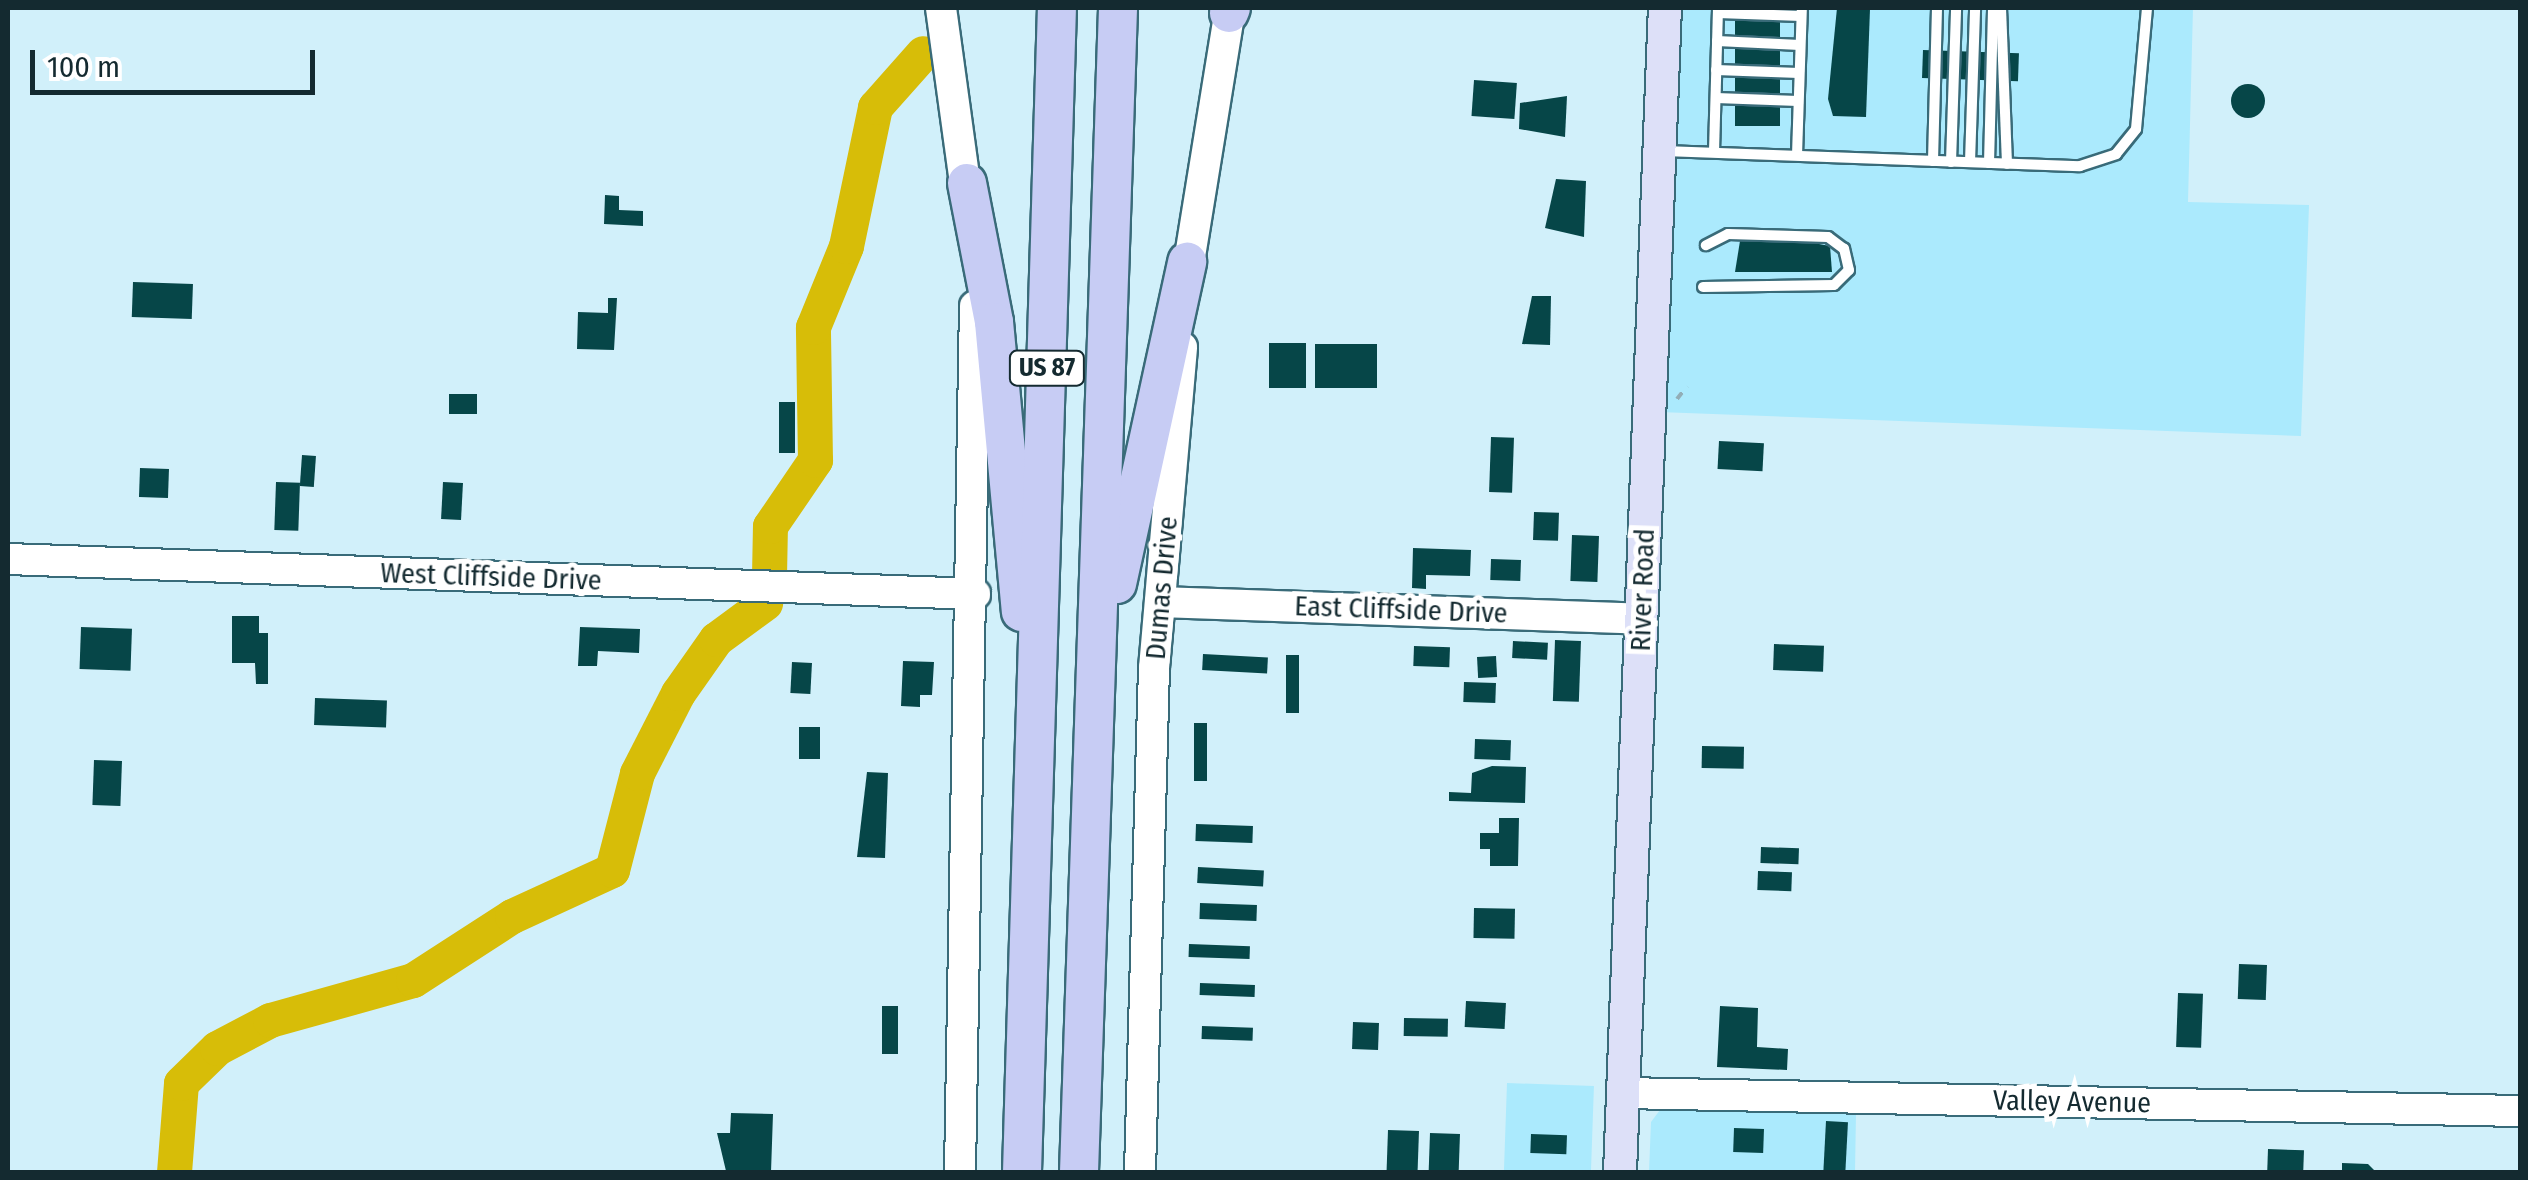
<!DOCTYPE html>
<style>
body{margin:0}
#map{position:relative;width:2528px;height:1180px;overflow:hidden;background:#d1f0fa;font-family:"Fira Sans Condensed",sans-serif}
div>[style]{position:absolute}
.built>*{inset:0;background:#abeafd;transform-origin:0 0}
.river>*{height:35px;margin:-17.5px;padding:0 17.5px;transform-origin:17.5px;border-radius:17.5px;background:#d7bd08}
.building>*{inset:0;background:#064648;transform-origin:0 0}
.round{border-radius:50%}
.path>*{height:4px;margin-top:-2px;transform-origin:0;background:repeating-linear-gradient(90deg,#92aeb7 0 8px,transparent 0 16px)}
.roads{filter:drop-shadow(2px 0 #396b79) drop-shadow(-2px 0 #396b79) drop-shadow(0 2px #396b79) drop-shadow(0 -2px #396b79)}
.lane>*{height:10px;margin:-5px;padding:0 5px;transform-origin:5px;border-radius:5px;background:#fff}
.secondary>*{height:30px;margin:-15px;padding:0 15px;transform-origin:15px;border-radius:15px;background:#fff}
.primary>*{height:32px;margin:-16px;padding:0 16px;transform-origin:16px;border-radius:16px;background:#dde0f8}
.highway>*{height:38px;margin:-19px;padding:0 19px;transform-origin:19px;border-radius:19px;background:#c7ccf4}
span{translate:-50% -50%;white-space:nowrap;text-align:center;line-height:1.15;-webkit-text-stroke:10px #fff;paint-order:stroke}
.shield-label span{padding:2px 8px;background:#fff;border:2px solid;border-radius:8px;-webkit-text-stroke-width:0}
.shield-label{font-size:25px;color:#142a30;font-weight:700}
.street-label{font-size:28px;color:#142a30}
.frame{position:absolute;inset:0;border:10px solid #142a30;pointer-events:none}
.scale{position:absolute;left:30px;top:50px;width:285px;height:45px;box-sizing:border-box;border:5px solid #142a30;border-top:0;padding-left:12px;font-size:30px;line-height:35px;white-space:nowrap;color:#142a30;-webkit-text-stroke:8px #fff;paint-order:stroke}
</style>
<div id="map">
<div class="built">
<i style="clip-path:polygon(1678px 8px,2193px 8px,2188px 202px,2309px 205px,2301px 436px,1659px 412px)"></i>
<i style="left:1507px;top:1083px;width:87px;height:89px;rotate:2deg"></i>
<i style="clip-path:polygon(1660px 1110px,1856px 1114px,1855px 1172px,1649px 1172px,1651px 1122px)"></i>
</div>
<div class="river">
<i style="left:769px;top:576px;width:50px;rotate:-88.9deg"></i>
<i style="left:770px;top:526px;width:80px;rotate:-55.7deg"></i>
<i style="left:815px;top:460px;width:133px;rotate:-90.9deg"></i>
<i style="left:813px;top:327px;width:87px;rotate:-67.8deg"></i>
<i style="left:846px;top:246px;width:142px;rotate:-78.2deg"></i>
<i style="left:875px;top:107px;width:72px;rotate:-48.4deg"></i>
<i style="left:174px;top:1172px;width:89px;rotate:-85.5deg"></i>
<i style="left:181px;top:1083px;width:50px;rotate:-44.2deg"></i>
<i style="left:217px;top:1048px;width:60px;rotate:-27.8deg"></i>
<i style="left:270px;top:1020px;width:148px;rotate:-15.6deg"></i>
<i style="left:413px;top:980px;width:118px;rotate:-32.9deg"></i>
<i style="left:512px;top:916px;width:110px;rotate:-24.7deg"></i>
<i style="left:612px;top:870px;width:100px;rotate:-75.5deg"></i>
<i style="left:637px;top:773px;width:90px;rotate:-62.9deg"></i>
<i style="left:678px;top:693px;width:66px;rotate:-54.9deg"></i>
<i style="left:716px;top:639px;width:61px;rotate:-36.3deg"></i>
</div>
<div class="building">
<i style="left:1735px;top:8px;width:45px;height:118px"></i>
<i style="clip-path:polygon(1837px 8px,1870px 9px,1866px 117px,1833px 116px,1828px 99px)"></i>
<i style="left:1923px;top:50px;width:96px;height:28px;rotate:2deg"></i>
<i style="left:1474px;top:80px;width:43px;height:36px;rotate:4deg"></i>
<i class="round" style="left:2231px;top:84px;width:34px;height:34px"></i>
<i style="clip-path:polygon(1567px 96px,1565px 137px,1519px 129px,1520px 103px)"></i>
<i style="clip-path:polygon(1556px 179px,1586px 181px,1584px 237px,1545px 228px)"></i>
<i style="clip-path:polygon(605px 195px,619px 196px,619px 210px,643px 211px,643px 226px,604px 224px)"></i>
<i style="clip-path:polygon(1786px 238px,1830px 246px,1832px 272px,1735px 272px,1740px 241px)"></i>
<i style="left:133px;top:282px;width:60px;height:35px;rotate:2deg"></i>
<i style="clip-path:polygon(1532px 296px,1551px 296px,1550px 345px,1522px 344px)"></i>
<i style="clip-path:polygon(608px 298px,617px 298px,614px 350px,577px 349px,578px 312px,608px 313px)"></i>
<i style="left:1269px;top:343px;width:37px;height:45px"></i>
<i style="left:1315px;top:344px;width:62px;height:44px"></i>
<i style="left:477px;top:394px;width:20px;height:28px;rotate:90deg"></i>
<i style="left:779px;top:402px;width:16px;height:51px"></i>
<i style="left:1491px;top:437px;width:23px;height:55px;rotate:2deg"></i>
<i style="left:1719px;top:441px;width:45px;height:28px;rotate:3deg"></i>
<i style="left:302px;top:455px;width:14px;height:31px;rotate:4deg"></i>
<i style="left:140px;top:468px;width:29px;height:29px;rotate:2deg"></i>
<i style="left:276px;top:482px;width:24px;height:48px;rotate:2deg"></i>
<i style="left:443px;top:482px;width:20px;height:37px;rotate:3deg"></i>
<i style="left:1534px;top:512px;width:25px;height:28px;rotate:2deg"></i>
<i style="left:1572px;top:535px;width:27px;height:46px;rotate:2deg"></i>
<i style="clip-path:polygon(1413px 548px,1471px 550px,1470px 576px,1426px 575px,1426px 589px,1412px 588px)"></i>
<i style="left:1491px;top:559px;width:30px;height:21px;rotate:2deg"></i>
<i style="clip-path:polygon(232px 616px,259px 616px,259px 633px,268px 633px,268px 684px,256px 684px,255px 663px,232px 663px)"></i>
<i style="left:81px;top:627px;width:51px;height:42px;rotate:2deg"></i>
<i style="clip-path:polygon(580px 627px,640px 629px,639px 653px,598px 651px,597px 666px,578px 666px)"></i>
<i style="left:1555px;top:640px;width:26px;height:61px;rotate:2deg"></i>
<i style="left:1513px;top:641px;width:35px;height:17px;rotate:3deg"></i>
<i style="left:1774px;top:644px;width:50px;height:26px;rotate:2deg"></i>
<i style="left:1414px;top:646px;width:36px;height:20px;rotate:2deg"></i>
<i style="left:1203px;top:654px;width:65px;height:16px;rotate:3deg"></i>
<i style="left:1286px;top:655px;width:13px;height:58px"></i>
<i style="left:1496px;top:656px;width:21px;height:19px;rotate:87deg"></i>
<i style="clip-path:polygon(903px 661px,934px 662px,932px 695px,920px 695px,920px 707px,901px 706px)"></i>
<i style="left:792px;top:662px;width:20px;height:31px;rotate:3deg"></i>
<i style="left:1464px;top:682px;width:32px;height:20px;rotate:2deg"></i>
<i style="left:315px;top:698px;width:72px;height:27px;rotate:2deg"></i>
<i style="left:1194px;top:723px;width:13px;height:58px"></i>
<i style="left:799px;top:727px;width:21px;height:32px"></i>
<i style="left:1475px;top:739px;width:36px;height:20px;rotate:2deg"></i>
<i style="left:1702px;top:746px;width:42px;height:22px;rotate:1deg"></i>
<i style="left:94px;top:760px;width:28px;height:45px;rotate:2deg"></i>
<i style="clip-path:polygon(1492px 766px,1526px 767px,1525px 803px,1449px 801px,1449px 792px,1471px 793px,1472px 773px)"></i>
<i style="clip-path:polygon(867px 772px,888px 773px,885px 858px,857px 857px)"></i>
<i style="clip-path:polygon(1499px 818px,1519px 818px,1518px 866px,1490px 866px,1490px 849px,1480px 849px,1480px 833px,1499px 833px)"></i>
<i style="left:1196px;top:824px;width:57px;height:17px;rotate:2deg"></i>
<i style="left:1761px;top:847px;width:38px;height:16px;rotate:2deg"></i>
<i style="left:1198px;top:867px;width:66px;height:16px;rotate:3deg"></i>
<i style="left:1758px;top:871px;width:34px;height:19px;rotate:2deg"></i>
<i style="left:1200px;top:903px;width:57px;height:16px;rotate:2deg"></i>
<i style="left:1474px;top:908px;width:41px;height:30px;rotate:1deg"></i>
<i style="left:1189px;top:944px;width:61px;height:13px;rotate:2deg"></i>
<i style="left:2239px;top:964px;width:28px;height:35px;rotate:2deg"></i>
<i style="left:1200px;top:983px;width:55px;height:12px;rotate:2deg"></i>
<i style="left:2178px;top:993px;width:25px;height:54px;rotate:2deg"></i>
<i style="left:1466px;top:1001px;width:40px;height:26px;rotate:3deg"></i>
<i style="left:882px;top:1006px;width:16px;height:48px"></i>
<i style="clip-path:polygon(1720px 1006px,1758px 1008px,1757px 1047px,1788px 1049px,1787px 1070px,1717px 1067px)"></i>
<i style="left:1404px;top:1018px;width:44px;height:18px;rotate:1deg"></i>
<i style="left:1353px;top:1022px;width:26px;height:27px;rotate:2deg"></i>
<i style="left:1202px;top:1026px;width:51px;height:13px;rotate:2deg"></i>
<i style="clip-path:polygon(731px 1113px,773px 1114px,771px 1172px,726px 1171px,717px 1133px,730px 1133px)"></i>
<i style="left:1826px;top:1121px;width:22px;height:51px;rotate:3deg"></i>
<i style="left:1734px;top:1128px;width:30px;height:24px;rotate:2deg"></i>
<i style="left:1388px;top:1130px;width:31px;height:42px;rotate:2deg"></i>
<i style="left:1430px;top:1133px;width:30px;height:39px;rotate:2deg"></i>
<i style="left:1531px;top:1134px;width:36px;height:19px;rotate:2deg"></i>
<i style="left:2268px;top:1149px;width:36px;height:23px;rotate:2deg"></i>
<i style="clip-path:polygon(2342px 1163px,2368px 1164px,2376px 1172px,2342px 1172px)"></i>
</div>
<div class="path">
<i style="left:1677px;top:399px;width:16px;rotate:-52deg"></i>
</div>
<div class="roads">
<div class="lane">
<i style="left:2001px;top:8px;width:156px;rotate:87.8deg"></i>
<i style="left:1718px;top:13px;width:83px;rotate:2.1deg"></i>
<i style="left:1717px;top:41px;width:83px;rotate:2.8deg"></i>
<i style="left:1716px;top:70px;width:83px;rotate:2.1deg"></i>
<i style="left:1716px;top:98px;width:82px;rotate:2.1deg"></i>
<i style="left:1664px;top:151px;width:416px;rotate:2.1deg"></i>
<i style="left:2080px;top:166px;width:38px;rotate:-18deg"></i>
<i style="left:2116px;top:154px;width:32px;rotate:-51deg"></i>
<i style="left:2136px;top:129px;width:121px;rotate:-84.8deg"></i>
<i style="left:1714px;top:152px;width:144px;rotate:-88.4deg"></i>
<i style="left:1797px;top:155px;width:147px;rotate:-88.1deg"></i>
<i style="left:1933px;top:161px;width:153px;rotate:-88.5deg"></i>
<i style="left:1951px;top:162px;width:154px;rotate:-88.1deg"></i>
<i style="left:1970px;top:162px;width:154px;rotate:-88.1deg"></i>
<i style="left:1989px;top:163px;width:155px;rotate:-88.5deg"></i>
<i style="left:1703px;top:287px;width:131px;rotate:-0.9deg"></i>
<i style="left:1834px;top:285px;width:21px;rotate:-45deg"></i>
<i style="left:1849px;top:270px;width:22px;rotate:-103deg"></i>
<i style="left:1844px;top:249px;width:20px;rotate:-143deg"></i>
<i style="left:1828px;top:237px;width:100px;rotate:-178.3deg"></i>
<i style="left:1728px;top:234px;width:25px;rotate:153deg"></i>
</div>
<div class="secondary">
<i style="left:941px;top:8px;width:199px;rotate:82.2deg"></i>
<i style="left:1186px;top:281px;width:277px;rotate:-80.8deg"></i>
<i style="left:8px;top:559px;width:968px;rotate:2.07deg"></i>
<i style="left:1160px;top:602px;width:482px;rotate:2deg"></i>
<i style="left:1623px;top:1093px;width:897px;rotate:1.15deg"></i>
<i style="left:960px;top:1172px;width:866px;rotate:-89.01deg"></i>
<i style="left:1140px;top:1172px;width:504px;rotate:-88.41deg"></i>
<i style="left:1154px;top:668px;width:322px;rotate:-85deg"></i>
</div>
<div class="primary">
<i style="left:1620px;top:1172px;width:1165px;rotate:-87.79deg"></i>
</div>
<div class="highway">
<i style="left:1229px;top:13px;width:5px;rotate:-68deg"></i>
<i style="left:967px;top:183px;width:142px;rotate:79deg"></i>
<i style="left:994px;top:322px;width:291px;rotate:84.7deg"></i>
<i style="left:1117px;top:584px;width:330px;rotate:-77.7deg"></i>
<i style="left:1022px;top:1172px;width:1165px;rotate:-88.28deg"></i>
<i style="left:1079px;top:1172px;width:1165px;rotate:-88.08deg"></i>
</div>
</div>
<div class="shield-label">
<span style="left:1047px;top:368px">US 87</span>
</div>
<div class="street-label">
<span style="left:491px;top:577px;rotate:2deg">West Cliffside Drive</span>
<span style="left:1162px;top:588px;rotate:-85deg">Dumas Drive</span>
<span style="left:1643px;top:590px;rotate:-88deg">River Road</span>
<span style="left:1401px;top:610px;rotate:2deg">East Cliffside Drive</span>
<span style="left:2072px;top:1102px;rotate:1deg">Valley Avenue</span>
</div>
<div class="frame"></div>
<div class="scale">100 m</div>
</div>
